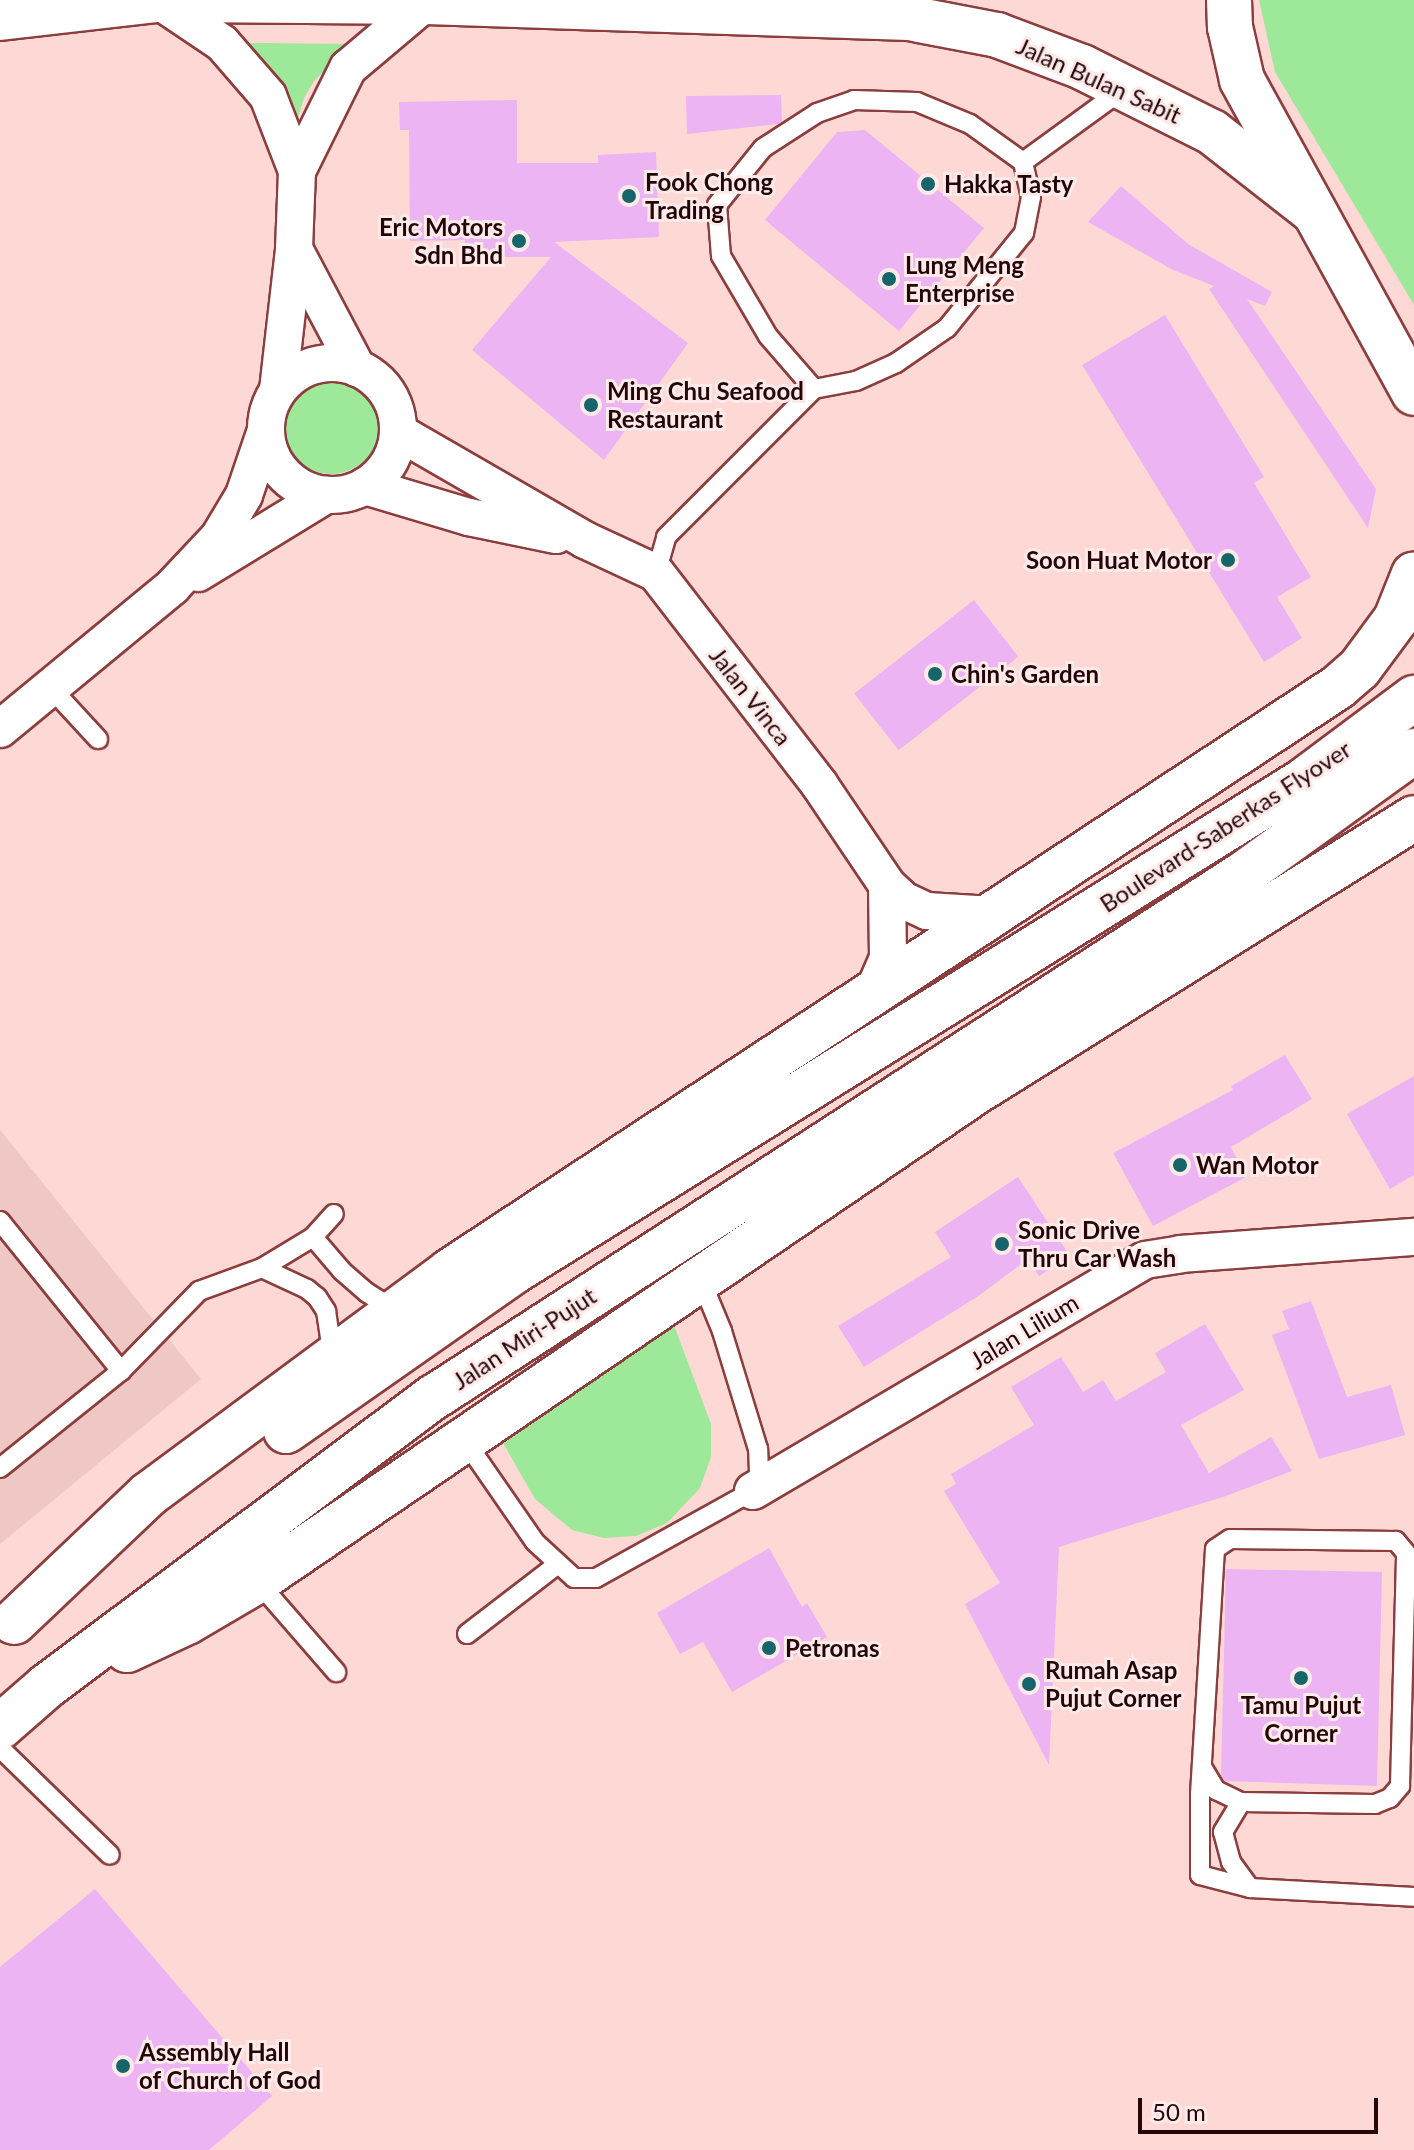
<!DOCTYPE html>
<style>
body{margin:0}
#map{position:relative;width:1414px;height:2150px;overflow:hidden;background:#fed8d5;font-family:Lato,sans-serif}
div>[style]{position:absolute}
.built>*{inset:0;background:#efc7c4}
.green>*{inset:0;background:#9de899}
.round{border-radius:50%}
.building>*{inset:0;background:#edb4f3;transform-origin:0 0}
.roads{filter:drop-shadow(2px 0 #8b3e3d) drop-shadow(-2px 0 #8b3e3d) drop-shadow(0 2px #8b3e3d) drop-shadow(0 -2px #8b3e3d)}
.service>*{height:18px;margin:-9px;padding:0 9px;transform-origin:9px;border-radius:9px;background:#fff}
.minor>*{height:36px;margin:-18px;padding:0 18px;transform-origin:18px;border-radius:18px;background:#fff}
.minor>.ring{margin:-18px;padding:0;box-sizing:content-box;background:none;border:36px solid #fff;border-radius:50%}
.tertiary>*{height:44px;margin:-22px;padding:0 22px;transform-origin:22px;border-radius:22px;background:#fff}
.secondary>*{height:44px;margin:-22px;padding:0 22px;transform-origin:22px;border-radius:22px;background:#fff}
.trunk>*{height:44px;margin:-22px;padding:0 22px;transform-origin:22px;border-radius:22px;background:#fff}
.dots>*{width:22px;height:22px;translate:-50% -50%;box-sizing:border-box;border:4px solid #feeae9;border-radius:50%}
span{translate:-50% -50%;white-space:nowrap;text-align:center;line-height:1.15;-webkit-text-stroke:6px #feeae9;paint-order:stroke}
.street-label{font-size:24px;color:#250607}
.poi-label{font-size:24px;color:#250607;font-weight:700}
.left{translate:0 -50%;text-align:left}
.right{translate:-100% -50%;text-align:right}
.scale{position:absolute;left:1138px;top:2098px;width:240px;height:36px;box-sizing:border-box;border:4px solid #250607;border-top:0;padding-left:10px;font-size:24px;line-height:28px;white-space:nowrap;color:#250607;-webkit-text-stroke:6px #feeae9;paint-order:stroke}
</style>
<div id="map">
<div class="built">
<i style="clip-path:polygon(0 1130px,201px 1379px,0 1544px)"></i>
</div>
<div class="green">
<i style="clip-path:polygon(1259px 0,1414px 0,1414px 305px,1275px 72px)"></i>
<i style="clip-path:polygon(241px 43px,357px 44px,341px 54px,314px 81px,304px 98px,293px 134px)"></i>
<i class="round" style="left:283px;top:378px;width:96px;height:96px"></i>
<i style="clip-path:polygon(672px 1320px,711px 1424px,711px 1457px,700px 1488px,667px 1523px,636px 1536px,604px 1538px,572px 1530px,535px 1499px,503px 1443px)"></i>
</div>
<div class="building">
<i style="clip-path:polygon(781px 95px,782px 121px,778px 124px,687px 134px,686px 96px)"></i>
<i style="clip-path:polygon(517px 100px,517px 163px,598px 163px,598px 155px,656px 152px,659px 237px,554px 242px,688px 343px,604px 460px,472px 350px,551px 257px,465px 257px,465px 240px,410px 241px,409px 130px,400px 130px,399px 102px)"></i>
<i style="clip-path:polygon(865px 130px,984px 228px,899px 331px,765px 220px,837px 132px)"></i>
<i style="clip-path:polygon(1121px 186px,1188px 244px,1272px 292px,1265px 306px,1247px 299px,1376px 489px,1368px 528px,1209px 289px,1214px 286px,1173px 270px,1088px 222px)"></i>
<i style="clip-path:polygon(1165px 315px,1264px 477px,1254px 483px,1311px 577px,1277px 597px,1302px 638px,1264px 662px,1082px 365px)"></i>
<i style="left:974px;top:600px;width:72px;height:152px;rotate:52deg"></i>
<i style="clip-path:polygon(1285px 1055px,1312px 1099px,1231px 1147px,1246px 1177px,1153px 1226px,1113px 1153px,1233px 1090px,1231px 1086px)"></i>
<i style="clip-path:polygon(1414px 1076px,1414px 1175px,1390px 1189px,1347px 1114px)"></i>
<i style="clip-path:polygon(1018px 1177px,1070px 1256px,1039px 1276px,1028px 1259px,977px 1297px,864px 1367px,838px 1326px,951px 1257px,935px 1232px)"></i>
<i style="clip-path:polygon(1311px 1301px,1347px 1397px,1391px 1385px,1405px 1435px,1319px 1459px,1272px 1335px,1289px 1329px,1282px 1311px)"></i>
<i style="clip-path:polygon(1205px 1324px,1244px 1390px,1181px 1425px,1209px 1473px,1271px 1437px,1292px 1471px,1223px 1497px,1059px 1547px,1049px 1765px,965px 1604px,1000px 1583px,944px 1491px,956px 1484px,951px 1474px,1034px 1425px,1011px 1387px,1061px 1357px,1083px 1392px,1103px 1380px,1116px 1401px,1166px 1372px,1155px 1353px)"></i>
<i style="clip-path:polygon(769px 1548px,802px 1607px,807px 1603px,827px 1637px,732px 1692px,703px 1642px,680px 1654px,657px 1613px)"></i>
<i style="clip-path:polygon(1226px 1569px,1382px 1572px,1377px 1786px,1224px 1781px,1221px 1775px)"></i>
<i style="clip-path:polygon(95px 1889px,272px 2096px,209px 2150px,0 2150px,0 1967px)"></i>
</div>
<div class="roads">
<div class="service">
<i style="left:814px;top:389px;width:70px;rotate:-131deg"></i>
<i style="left:768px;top:336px;width:93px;rotate:-120.4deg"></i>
<i style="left:721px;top:256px;width:51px;rotate:-94.5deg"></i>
<i style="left:717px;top:205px;width:73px;rotate:-51.1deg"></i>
<i style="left:763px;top:148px;width:64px;rotate:-32.9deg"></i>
<i style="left:817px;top:113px;width:39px;rotate:-19deg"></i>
<i style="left:854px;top:100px;width:63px;rotate:1.8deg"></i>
<i style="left:917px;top:102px;width:57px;rotate:22.5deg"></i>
<i style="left:970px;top:124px;width:65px;rotate:35.6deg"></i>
<i style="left:656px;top:573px;width:37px;rotate:-74deg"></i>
<i style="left:666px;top:537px;width:209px;rotate:-45deg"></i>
<i style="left:814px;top:389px;width:43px;rotate:-10.8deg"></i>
<i style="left:856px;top:381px;width:44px;rotate:-24.2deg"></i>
<i style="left:896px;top:363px;width:62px;rotate:-34.5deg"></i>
<i style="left:947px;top:328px;width:122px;rotate:-51deg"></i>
<i style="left:1024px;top:233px;width:37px;rotate:-79deg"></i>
<i style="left:1031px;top:197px;width:36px;rotate:-103deg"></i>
<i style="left:1023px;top:162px;width:126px;rotate:-36deg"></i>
<i style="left:50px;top:687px;width:71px;rotate:47.3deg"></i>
<i style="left:0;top:1221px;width:193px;rotate:51.1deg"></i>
<i style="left:313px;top:1237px;width:45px;rotate:49.5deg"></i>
<i style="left:342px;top:1271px;width:32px;rotate:41deg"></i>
<i style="left:366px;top:1292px;width:34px;rotate:32deg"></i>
<i style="left:262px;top:1268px;width:50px;rotate:25deg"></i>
<i style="left:307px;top:1289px;width:13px;rotate:39deg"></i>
<i style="left:317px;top:1297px;width:17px;rotate:57deg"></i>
<i style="left:326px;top:1311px;width:48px;rotate:81.5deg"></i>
<i style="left:463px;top:1438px;width:126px;rotate:55.3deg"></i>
<i style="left:535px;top:1542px;width:53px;rotate:42.7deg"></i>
<i style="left:574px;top:1578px;width:22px"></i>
<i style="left:596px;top:1578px;width:179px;rotate:-29deg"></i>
<i style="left:753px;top:1491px;width:19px;rotate:-72deg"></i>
<i style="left:759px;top:1473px;width:24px;rotate:-92deg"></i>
<i style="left:758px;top:1449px;width:123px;rotate:-107deg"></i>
<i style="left:722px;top:1331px;width:57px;rotate:-112.5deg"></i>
<i style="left:0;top:1468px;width:155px;rotate:-38.7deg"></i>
<i style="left:121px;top:1371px;width:112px;rotate:-45.7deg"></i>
<i style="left:199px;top:1291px;width:67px;rotate:-20.1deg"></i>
<i style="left:262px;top:1268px;width:60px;rotate:-31.3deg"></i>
<i style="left:313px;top:1237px;width:31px;rotate:-48deg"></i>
<i style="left:257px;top:1581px;width:121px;rotate:49deg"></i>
<i style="left:467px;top:1634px;width:115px;rotate:-37.6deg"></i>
<i style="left:0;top:1748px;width:153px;rotate:44.2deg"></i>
<i style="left:1202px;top:1767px;width:27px;rotate:59deg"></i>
<i style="left:1216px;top:1790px;width:28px;rotate:26deg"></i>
<i style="left:1241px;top:1802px;width:134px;rotate:0.9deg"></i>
<i style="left:1375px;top:1804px;width:16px;rotate:-22deg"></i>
<i style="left:1390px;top:1798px;width:16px;rotate:-50deg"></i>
<i style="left:1400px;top:1786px;width:233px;rotate:-88.5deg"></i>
<i style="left:1406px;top:1553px;width:16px;rotate:-130deg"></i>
<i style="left:1396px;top:1541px;width:166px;rotate:-179.3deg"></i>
<i style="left:1230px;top:1539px;width:18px;rotate:146deg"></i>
<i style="left:1215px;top:1549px;width:245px;rotate:93.5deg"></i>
<i style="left:1200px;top:1794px;width:81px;rotate:90deg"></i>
<i style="left:1200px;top:1875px;width:52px;rotate:14.6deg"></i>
<i style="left:1250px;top:1888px;width:164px;rotate:3.1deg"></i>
<i style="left:1241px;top:1802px;width:35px;rotate:121deg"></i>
<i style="left:1223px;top:1832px;width:31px;rotate:75deg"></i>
<i style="left:1231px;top:1862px;width:32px;rotate:54deg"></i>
</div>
<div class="minor">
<i style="left:158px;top:0;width:77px;rotate:33.9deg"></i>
<i style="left:222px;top:43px;width:70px;rotate:49deg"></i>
<i style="left:268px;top:96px;width:80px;rotate:68.9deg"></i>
<i style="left:294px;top:249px;width:135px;rotate:62.1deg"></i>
<i class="ring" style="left:266px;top:363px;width:96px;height:96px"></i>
<i style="left:278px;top:390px;width:142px;rotate:-83.5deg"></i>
<i style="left:294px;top:249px;width:78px;rotate:-87.8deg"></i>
<i style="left:297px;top:171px;width:115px;rotate:-63.7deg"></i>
<i style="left:348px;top:68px;width:102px;rotate:-40.2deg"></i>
<i style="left:398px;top:432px;width:216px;rotate:30deg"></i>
<i style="left:585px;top:540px;width:78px;rotate:24.9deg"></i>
<i style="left:656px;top:573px;width:267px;rotate:52.3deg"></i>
<i style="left:819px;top:784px;width:122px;rotate:56deg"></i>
<i style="left:887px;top:885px;width:22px;rotate:43deg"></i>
<i style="left:903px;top:900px;width:26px;rotate:25deg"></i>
<i style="left:927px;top:911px;width:66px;rotate:3.5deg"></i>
<i style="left:365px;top:486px;width:109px;rotate:16.6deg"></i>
<i style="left:469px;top:517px;width:89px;rotate:11.7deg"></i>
<i style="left:198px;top:573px;width:150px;rotate:-31.4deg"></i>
<i style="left:0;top:729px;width:223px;rotate:-39.5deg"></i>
<i style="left:172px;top:587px;width:69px;rotate:-46.8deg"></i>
<i style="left:219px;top:537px;width:49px;rotate:-59.2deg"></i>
<i style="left:244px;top:495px;width:65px;rotate:-71.3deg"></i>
<i style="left:872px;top:995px;width:40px;rotate:-66.6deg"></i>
<i style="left:888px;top:958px;width:73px;rotate:-90.8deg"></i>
<i style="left:753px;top:1491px;width:455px;rotate:-30.5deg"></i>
<i style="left:1145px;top:1260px;width:36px;rotate:-9deg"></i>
<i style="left:1181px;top:1254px;width:234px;rotate:-4.2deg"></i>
</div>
<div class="tertiary">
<i style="left:1229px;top:0;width:27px;rotate:88deg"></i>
<i style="left:1230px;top:27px;width:54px;rotate:77.2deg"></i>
<i style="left:1242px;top:80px;width:357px;rotate:61.2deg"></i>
</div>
<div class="secondary">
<i style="left:185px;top:0;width:241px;rotate:0.5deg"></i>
<i style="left:426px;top:2px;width:483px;rotate:1.9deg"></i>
<i style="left:909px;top:18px;width:90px;rotate:10.9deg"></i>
<i style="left:997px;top:35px;width:91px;rotate:20.6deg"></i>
<i style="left:1082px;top:67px;width:145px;rotate:26.6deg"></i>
<i style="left:1212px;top:132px;width:130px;rotate:38.1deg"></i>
<i style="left:0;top:18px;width:156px;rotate:-6.6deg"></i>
</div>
<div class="trunk">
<i style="left:286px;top:1431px;width:277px;rotate:-35deg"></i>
<i style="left:513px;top:1272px;width:930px;rotate:-31.86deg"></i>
<i style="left:1303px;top:781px;width:139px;rotate:-36.8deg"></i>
<i style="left:14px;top:1622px;width:186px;rotate:-43.5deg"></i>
<i style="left:149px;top:1494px;width:375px;rotate:-36.5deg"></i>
<i style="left:450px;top:1271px;width:1063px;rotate:-33.33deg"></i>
<i style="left:1338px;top:687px;width:28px;rotate:-41deg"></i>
<i style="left:1359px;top:669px;width:62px;rotate:-53.5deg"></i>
<i style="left:1396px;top:619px;width:48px;rotate:-68.2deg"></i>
<i style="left:127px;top:1650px;width:66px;rotate:-25deg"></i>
<i style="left:187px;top:1622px;width:81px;rotate:-30.4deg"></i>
<i style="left:257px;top:1581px;width:871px;rotate:-34.24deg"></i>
<i style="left:977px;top:1091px;width:515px;rotate:-31.99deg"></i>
<i style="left:0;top:1727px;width:62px;rotate:-41.1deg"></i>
<i style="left:47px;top:1686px;width:483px;rotate:-36.8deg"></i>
<i style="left:434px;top:1397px;width:967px;rotate:-32.88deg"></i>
<i style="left:1246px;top:872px;width:207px;rotate:-35.8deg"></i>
</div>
</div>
<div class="dots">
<i style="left:928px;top:184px;background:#16656b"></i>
<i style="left:629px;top:196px;background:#16656b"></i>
<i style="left:519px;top:241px;background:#16656b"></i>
<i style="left:889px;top:279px;background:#16656b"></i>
<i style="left:591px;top:405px;background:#16656b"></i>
<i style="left:1228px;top:560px;background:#16656b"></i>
<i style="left:935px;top:674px;background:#16656b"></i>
<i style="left:1180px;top:1165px;background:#16656b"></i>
<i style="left:1002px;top:1244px;background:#16656b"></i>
<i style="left:769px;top:1648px;background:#16656b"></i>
<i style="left:1301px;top:1678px;background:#16656b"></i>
<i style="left:1029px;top:1684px;background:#16656b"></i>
<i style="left:123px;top:2066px;background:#16656b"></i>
</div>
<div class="street-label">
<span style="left:1099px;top:80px;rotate:24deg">Jalan Bulan Sabit</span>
<span style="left:751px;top:696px;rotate:52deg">Jalan Vinca</span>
<span style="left:1225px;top:826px;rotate:-33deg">Boulevard-Saberkas Flyover</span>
<span style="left:1024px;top:1331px;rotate:-31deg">Jalan Lilium</span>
<span style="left:524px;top:1338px;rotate:-33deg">Jalan Miri-Pujut</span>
</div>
<div class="poi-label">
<span class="left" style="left:645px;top:196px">Fook Chong<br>Trading</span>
<span class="left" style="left:944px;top:184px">Hakka Tasty</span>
<span class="right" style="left:503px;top:241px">Eric Motors<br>Sdn Bhd</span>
<span class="left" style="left:905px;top:279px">Lung Meng<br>Enterprise</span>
<span class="left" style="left:607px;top:405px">Ming Chu Seafood<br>Restaurant</span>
<span class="right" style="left:1212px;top:560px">Soon Huat Motor</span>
<span class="left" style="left:951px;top:674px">Chin's Garden</span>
<span class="left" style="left:1196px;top:1165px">Wan Motor</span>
<span class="left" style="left:1018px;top:1244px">Sonic Drive<br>Thru Car Wash</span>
<span class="left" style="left:785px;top:1648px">Petronas</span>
<span class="left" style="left:1045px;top:1684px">Rumah Asap<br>Pujut Corner</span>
<span style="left:1301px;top:1719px">Tamu Pujut<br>Corner</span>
<span class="left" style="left:139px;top:2066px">Assembly Hall<br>of Church of God</span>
</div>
<div class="scale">50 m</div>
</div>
